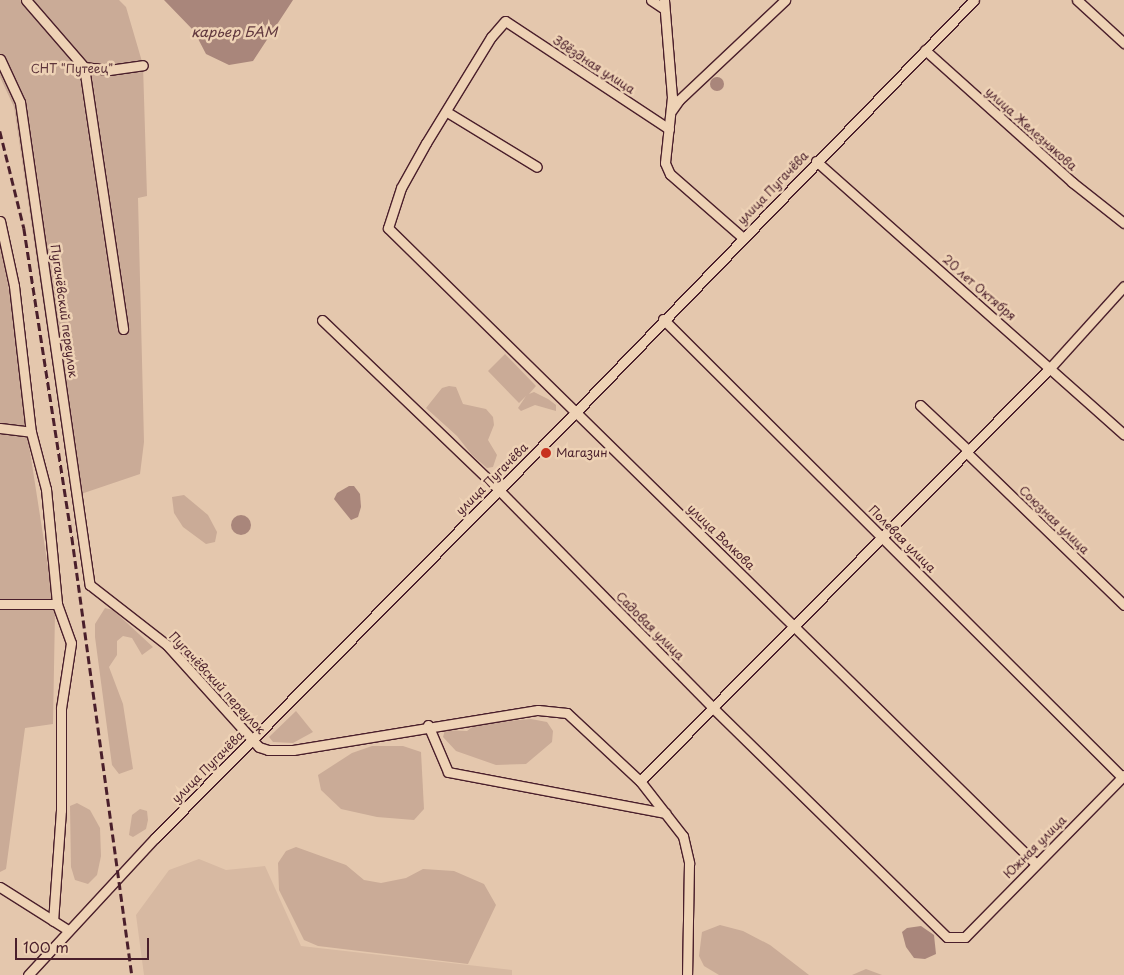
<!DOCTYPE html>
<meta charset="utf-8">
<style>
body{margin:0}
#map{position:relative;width:1124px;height:975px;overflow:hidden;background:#e4c7ad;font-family:"Playpen Sans",sans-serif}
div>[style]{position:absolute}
.built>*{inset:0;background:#d7b9a2}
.green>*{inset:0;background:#caab97}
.water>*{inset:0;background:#a9867b}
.round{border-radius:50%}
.roads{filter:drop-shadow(1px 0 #4a1f2b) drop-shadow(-1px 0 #4a1f2b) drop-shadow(0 1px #4a1f2b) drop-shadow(0 -1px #4a1f2b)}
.minor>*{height:9px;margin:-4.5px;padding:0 4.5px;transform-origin:4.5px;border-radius:4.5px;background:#eed2b5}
.rail>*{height:2.5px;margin-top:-1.25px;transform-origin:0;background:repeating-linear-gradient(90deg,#4a1f2b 0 8px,transparent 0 12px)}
.dots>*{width:14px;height:14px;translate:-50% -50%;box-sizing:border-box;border:2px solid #eed2b5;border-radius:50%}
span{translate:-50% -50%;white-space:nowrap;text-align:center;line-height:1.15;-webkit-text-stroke:5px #eed2b5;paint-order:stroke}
.street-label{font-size:12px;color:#4a1f2b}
.park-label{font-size:12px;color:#5d343b}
.poi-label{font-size:12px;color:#4a1f2b}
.left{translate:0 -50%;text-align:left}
.water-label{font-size:14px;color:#62393f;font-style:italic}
.scale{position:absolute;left:15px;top:938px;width:134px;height:22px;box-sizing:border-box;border:2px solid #4a1f2b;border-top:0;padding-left:6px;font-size:15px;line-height:18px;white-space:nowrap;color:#4a1f2b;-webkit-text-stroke:4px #eed2b5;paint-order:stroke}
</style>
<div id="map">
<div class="built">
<i style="clip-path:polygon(199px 859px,226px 870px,265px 866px,301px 946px,512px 970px,512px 975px,144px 975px,136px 915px,169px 870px)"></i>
</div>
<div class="green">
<i style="clip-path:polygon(0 0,119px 0,126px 7px,143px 65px,147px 196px,138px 198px,144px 442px,140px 474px,72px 497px,14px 107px,0 77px)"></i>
<i style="clip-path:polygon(0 241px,17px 334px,24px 413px,55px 612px,53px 724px,25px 728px,6px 869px,0 872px)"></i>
<i style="clip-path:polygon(505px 354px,536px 386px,529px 394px,534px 392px,548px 399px,556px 405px,556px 411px,535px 405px,521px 411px,518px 408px,526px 396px,519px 403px,488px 371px)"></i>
<i style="clip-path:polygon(449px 386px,456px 387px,463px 404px,486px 409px,493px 417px,494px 425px,488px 440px,497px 455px,493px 467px,487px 468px,472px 455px,457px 436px,426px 408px,442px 388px)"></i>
<i style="clip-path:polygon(184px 495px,208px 515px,217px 532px,215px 542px,206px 544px,183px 527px,174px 513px,172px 497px)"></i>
<i style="clip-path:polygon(105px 608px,113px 610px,153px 647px,142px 655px,132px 638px,123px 636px,117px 641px,117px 655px,109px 667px,123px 704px,133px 769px,119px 774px,112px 765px,95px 637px,95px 624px)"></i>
<i style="clip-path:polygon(296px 711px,313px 732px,293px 743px,273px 742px,269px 737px)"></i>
<i style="clip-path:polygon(531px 719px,547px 722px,553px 731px,552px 742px,526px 764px,496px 765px,456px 751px,443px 737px,445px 730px,467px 731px,476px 724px)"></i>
<i style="clip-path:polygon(372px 746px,403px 746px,421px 752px,424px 809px,414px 820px,377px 817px,341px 809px,321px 790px,318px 775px,352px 753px)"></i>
<i style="clip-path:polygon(77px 803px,90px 810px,100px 828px,101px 856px,97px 875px,88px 884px,75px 880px,71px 867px,70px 806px)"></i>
<i style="clip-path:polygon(140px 809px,147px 811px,148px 820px,146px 829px,133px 837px,129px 835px,132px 815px)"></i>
<i style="clip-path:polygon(296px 847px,346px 865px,364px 880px,381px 883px,406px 878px,423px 869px,454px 871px,484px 884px,496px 905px,468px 964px,318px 946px,304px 940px,279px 890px,278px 863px,286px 851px)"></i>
<i style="clip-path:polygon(720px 925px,743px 931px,770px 945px,809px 975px,719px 975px,704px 966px,699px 956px,702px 932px)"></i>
<i style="clip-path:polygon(866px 969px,882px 975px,852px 975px)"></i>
</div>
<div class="water">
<i style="clip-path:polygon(164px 0,293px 0,253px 61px,229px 65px,206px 54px,194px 31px)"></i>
<i class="round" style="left:710px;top:77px;width:14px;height:14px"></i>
<i style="clip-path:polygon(349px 486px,354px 486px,360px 494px,361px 507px,358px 517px,351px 520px,334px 499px,337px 493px)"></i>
<i class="round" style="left:231px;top:515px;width:20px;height:20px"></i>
<i style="clip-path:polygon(921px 926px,934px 935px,936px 954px,925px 959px,914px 958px,906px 947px,902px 932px,907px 928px)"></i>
</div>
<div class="roads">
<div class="minor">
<i style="left:26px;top:0;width:89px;rotate:49.1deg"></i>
<i style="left:84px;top:67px;width:265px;rotate:81.5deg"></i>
<i style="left:651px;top:0;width:14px;rotate:34deg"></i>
<i style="left:664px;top:0;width:97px;rotate:85.3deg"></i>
<i style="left:672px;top:97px;width:66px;rotate:96.1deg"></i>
<i style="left:665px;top:163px;width:12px;rotate:66deg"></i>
<i style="left:670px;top:174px;width:97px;rotate:41.2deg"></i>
<i style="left:1077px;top:0;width:64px;rotate:42.5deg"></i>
<i style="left:925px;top:50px;width:198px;rotate:41.9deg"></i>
<i style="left:1072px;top:182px;width:66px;rotate:38.3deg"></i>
<i style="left:0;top:59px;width:47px;rotate:65.1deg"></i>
<i style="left:20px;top:102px;width:488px;rotate:81.8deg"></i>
<i style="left:90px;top:585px;width:98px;rotate:37.9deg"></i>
<i style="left:167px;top:645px;width:137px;rotate:48deg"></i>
<i style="left:259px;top:747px;width:9px;rotate:18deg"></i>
<i style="left:268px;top:750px;width:25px"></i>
<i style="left:293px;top:750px;width:248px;rotate:-9.3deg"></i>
<i style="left:538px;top:710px;width:29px;rotate:6deg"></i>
<i style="left:567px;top:713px;width:100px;rotate:43deg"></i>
<i style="left:640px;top:781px;width:70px;rotate:52deg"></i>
<i style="left:683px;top:836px;width:28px;rotate:77deg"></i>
<i style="left:689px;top:863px;width:112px;rotate:91deg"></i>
<i style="left:84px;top:67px;width:25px;rotate:7deg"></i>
<i style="left:109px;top:70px;width:34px;rotate:-8deg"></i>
<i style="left:672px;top:110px;width:12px;rotate:-55deg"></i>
<i style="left:679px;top:100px;width:146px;rotate:-43.3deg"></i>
<i style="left:447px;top:112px;width:105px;rotate:31.4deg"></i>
<i style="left:669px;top:129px;width:196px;rotate:-146.6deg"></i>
<i style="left:505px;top:21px;width:21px;rotate:131deg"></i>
<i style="left:491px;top:37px;width:124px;rotate:121.5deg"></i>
<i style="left:426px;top:143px;width:51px;rotate:119.1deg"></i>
<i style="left:401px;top:188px;width:42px;rotate:108deg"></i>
<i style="left:388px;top:228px;width:908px;rotate:44.46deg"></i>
<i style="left:816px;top:161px;width:412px;rotate:41.6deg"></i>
<i style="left:0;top:221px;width:66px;rotate:77.8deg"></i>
<i style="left:14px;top:286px;width:147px;rotate:83.4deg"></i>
<i style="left:31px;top:432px;width:59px;rotate:75.3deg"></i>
<i style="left:46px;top:489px;width:116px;rotate:84.5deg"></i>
<i style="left:57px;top:604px;width:41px;rotate:70.3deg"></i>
<i style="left:71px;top:643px;width:66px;rotate:98.7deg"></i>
<i style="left:61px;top:708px;width:102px;rotate:90deg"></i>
<i style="left:61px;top:810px;width:111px;rotate:94.1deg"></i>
<i style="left:663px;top:319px;width:648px;rotate:44.94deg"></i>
<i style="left:322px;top:320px;width:245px;rotate:43.8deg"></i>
<i style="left:499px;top:490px;width:307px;rotate:45.5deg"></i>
<i style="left:714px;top:709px;width:326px;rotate:44.4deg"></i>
<i style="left:947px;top:937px;width:18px"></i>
<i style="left:965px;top:937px;width:227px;rotate:-45.5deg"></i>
<i style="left:920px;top:405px;width:66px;rotate:43.2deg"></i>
<i style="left:0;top:428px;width:31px;rotate:7deg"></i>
<i style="left:966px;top:452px;width:220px;rotate:44.1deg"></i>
<i style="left:0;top:604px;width:57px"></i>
<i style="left:428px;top:725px;width:51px;rotate:66.9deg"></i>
<i style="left:448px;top:772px;width:221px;rotate:10.7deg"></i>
<i style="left:640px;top:781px;width:582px;rotate:-45.21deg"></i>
<i style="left:1050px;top:368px;width:110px;rotate:-47.9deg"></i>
<i style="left:0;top:887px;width:80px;rotate:32.3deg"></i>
<i style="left:28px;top:975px;width:187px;rotate:-47.2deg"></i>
<i style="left:155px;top:838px;width:598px;rotate:-45.34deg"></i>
<i style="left:575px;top:413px;width:574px;rotate:-45.99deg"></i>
</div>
</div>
<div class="rail">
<i style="left:0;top:131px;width:100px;rotate:76.1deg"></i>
<i style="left:24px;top:228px;width:313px;rotate:81.2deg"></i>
<i style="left:72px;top:537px;width:442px;rotate:82.2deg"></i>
</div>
<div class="dots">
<i style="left:546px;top:453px;background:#c8321e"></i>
</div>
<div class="street-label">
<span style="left:594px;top:65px;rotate:33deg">Звёздная улица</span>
<span style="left:1031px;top:129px;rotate:42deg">улица Железнякова</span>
<span style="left:773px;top:188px;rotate:-46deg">улица Пугачёва</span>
<span style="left:979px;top:288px;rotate:41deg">20 лет Октября</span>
<span style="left:64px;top:311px;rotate:82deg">Пугачёвский переулок</span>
<span style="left:492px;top:479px;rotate:-45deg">улица Пугачёва</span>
<span style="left:1054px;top:520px;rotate:44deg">Союзная улица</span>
<span style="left:721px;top:537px;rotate:44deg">улица Волкова</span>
<span style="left:902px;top:539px;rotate:45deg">Полевая улица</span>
<span style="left:650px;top:626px;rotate:45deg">Садовая улица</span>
<span style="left:217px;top:683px;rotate:47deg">Пугачёвский переулок</span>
<span style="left:208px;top:767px;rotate:-45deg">улица Пугачёва</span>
<span style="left:1035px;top:847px;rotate:-45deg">Южная улица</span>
</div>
<div class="park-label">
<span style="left:72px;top:69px">СНТ "Путеец"</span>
</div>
<div class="poi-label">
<span class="left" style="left:556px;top:453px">Магазин</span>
</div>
<div class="water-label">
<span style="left:234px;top:32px">карьер БАМ</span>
</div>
<div class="scale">100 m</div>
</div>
